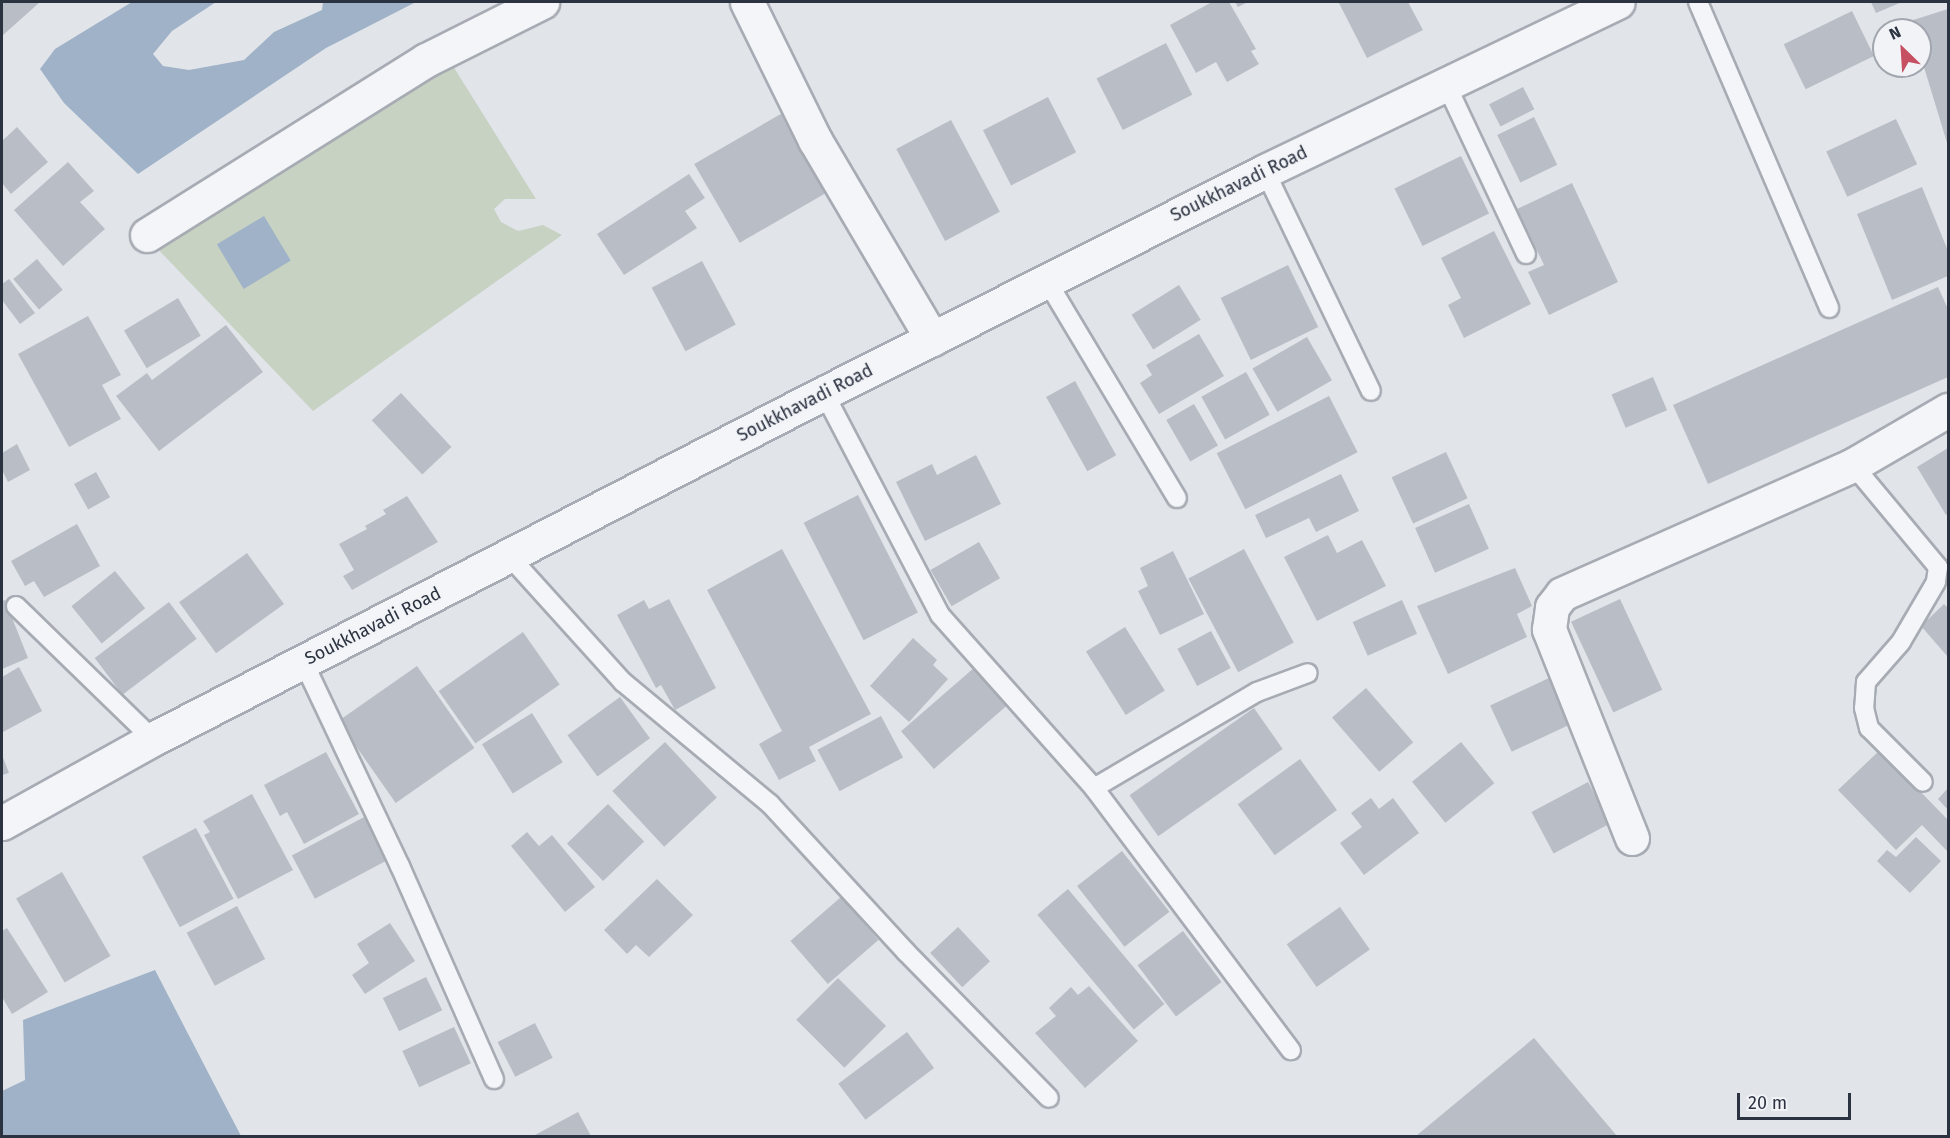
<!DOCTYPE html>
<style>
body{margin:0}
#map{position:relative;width:1950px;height:1138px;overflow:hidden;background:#e1e4e9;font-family:"Fira Sans",sans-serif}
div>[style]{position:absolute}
.green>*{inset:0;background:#c7d2c3}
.water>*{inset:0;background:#9fb2c7;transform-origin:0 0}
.building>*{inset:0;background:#b9bec6;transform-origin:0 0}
.roads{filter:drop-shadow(2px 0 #a7abb3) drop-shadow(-2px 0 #a7abb3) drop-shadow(0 2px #a7abb3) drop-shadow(0 -2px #a7abb3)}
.service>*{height:18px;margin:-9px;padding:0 9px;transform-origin:9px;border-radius:9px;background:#f4f5f8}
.minor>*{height:33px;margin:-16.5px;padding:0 16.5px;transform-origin:16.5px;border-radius:16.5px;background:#f4f5f8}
.tertiary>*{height:33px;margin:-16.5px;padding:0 16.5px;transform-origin:16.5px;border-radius:16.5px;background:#f4f5f8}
span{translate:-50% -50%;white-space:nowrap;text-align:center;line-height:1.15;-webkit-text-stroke:4.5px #f1f3f7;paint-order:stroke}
.street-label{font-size:18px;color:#2b3240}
.frame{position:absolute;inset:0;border:3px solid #2b3240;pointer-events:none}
.north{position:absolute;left:1872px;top:18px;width:60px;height:60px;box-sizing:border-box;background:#f1f3f7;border:2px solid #a2a6ae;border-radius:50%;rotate:335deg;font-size:16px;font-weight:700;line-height:24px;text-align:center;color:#2b3240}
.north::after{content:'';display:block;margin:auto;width:21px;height:27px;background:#c64f61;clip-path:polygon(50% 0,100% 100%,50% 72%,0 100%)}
.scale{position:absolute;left:1737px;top:1093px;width:114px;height:27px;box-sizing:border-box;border:3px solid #2b3240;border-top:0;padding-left:8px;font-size:18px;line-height:21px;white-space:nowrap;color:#2b3240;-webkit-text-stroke:4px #f1f3f7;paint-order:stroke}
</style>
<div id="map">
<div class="green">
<i style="clip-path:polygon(448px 58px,536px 199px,505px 199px,494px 209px,501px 222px,518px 231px,543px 225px,562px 235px,313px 411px,153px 244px)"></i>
</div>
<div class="water">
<i style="clip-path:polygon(132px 2px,216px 2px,172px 31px,153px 54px,163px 66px,189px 70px,244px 60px,274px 32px,322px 10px,323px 2px,416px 2px,326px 48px,138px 174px,64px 103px,40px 69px,55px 49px)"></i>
<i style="left:264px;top:216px;width:52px;height:55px;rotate:59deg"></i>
<i style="clip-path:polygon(155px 970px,241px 1136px,2px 1136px,2px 1091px,25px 1080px,23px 1020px)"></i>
</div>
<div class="building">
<i style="clip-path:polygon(2px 2px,40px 2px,2px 36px)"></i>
<i style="clip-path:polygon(1212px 2px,1229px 2px,1256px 49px,1251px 51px,1259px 64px,1227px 82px,1216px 62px,1196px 73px,1170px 25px)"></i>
<i style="clip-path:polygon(1235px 2px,1248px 2px,1238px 7px)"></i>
<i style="clip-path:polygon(1343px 2px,1408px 2px,1423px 30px,1367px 58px,1339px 3px)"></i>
<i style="clip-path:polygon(1871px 2px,1902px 2px,1876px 13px)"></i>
<i style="clip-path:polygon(1948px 9px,1948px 146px,1920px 54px,1920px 30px,1913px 30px,1910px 21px)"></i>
<i style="left:1852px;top:11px;width:50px;height:76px;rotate:64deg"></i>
<i style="left:1166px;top:43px;width:58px;height:78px;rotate:63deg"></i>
<i style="left:1523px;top:87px;width:25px;height:38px;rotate:63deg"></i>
<i style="left:1048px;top:97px;width:62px;height:73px;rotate:63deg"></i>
<i style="left:786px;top:111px;width:91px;height:106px;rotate:60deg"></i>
<i style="left:1534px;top:117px;width:53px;height:41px;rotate:64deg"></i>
<i style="left:1896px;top:119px;width:50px;height:77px;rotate:65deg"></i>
<i style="left:951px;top:120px;width:104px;height:62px;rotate:62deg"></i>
<i style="clip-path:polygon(17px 127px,48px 162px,11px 194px,2px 183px,2px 141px)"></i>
<i style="left:1461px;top:156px;width:64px;height:74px;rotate:64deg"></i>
<i style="clip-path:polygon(68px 162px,94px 191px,80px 202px,105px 229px,63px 266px,14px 210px)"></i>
<i style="clip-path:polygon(689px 174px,705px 198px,685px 211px,697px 228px,624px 275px,597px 234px)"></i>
<i style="clip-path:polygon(1572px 183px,1618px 282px,1549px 315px,1528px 272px,1544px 265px,1517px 209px)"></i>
<i style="clip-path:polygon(1922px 187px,1948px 251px,1948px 276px,1892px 300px,1857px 214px)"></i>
<i style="clip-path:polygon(1494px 231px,1531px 304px,1464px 338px,1448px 305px,1461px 298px,1441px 258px)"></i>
<i style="left:37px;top:259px;width:40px;height:31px;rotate:50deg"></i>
<i style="left:702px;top:261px;width:72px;height:57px;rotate:62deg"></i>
<i style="left:1288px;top:265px;width:69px;height:75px;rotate:64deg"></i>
<i style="clip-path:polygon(9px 279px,35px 313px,20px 324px,2px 300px,2px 284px)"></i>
<i style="left:1179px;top:285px;width:41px;height:56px;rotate:58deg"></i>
<i style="clip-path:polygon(1938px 287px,1948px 309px,1948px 377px,1708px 484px,1673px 405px)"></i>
<i style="left:178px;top:298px;width:44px;height:63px;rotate:59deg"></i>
<i style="clip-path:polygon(88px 316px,121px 375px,102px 385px,121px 419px,69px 447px,18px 354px)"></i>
<i style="clip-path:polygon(226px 325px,263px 372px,159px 451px,116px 396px,147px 373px,152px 380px)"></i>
<i style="clip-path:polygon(1199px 334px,1224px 376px,1159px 414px,1140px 383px,1152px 375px,1146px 365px)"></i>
<i style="left:1307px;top:337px;width:50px;height:63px;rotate:60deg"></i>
<i style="left:1246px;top:372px;width:49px;height:51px;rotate:61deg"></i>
<i style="left:1653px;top:377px;width:36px;height:45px;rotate:67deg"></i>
<i style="left:1075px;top:381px;width:85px;height:33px;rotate:61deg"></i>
<i style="left:401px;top:393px;width:74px;height:40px;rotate:47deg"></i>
<i style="left:1329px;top:396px;width:63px;height:126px;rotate:63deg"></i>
<i style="left:1194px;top:404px;width:48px;height:32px;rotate:60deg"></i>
<i style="clip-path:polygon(17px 444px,30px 470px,8px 482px,2px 470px,2px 453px)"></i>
<i style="clip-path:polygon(1948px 448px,1948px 514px,1946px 515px,1917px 467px)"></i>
<i style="left:1446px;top:452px;width:51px;height:60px;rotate:65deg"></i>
<i style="clip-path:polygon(976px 455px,1001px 504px,925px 541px,896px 482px,932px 464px,937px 475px)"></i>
<i style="left:96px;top:472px;width:29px;height:25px;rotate:61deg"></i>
<i style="clip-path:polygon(1341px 474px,1359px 511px,1316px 532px,1309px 518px,1266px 538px,1255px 515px)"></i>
<i style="left:858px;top:495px;width:132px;height:61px;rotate:63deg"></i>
<i style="clip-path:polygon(407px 496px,438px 542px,352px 590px,343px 576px,354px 570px,339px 544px,367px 529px,365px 526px,386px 514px,383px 510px)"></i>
<i style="left:1469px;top:504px;width:49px;height:59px;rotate:66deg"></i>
<i style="clip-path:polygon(77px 524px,100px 566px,44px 597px,34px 581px,25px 586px,11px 561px)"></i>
<i style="clip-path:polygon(1328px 535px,1337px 553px,1362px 540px,1386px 586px,1317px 621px,1284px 557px)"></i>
<i style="left:979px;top:542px;width:42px;height:56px;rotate:60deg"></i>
<i style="clip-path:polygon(782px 549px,871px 714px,809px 747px,816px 761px,779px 780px,759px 744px,782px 731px,707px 590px)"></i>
<i style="left:1244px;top:549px;width:106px;height:63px;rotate:62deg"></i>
<i style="clip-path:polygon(1173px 551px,1204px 614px,1160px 635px,1138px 591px,1148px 586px,1140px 568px)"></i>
<i style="left:247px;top:553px;width:63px;height:84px;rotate:54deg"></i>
<i style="clip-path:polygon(1515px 568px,1532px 606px,1517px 614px,1527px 637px,1448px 674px,1417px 606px)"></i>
<i style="left:115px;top:571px;width:48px;height:56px;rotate:51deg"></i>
<i style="clip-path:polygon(669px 599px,716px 688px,675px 710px,661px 685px,656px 688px,617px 615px,644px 600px,649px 609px)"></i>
<i style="left:1620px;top:599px;width:100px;height:54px;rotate:65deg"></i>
<i style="clip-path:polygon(5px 600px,28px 658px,2px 669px,2px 601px)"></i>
<i style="left:1402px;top:600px;width:37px;height:54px;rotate:66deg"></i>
<i style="left:169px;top:602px;width:46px;height:93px;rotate:53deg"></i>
<i style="clip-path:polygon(1944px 604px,1948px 608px,1948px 657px,1921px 626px)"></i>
<i style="left:1125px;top:627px;width:75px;height:46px;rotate:58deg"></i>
<i style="left:1211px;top:631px;width:42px;height:38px;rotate:62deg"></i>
<i style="left:523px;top:632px;width:64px;height:103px;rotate:55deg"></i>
<i style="clip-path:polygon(913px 638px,937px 660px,933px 665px,948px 679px,909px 722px,870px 686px)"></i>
<i style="left:417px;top:666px;width:100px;height:96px;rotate:55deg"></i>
<i style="clip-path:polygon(19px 667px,42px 711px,3px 732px,2px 677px)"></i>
<i style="left:975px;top:667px;width:50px;height:98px;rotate:49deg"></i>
<i style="left:1549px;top:678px;width:51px;height:65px;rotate:65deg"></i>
<i style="left:1366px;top:688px;width:72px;height:45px;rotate:49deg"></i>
<i style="left:620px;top:697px;width:51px;height:65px;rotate:54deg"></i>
<i style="left:1254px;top:708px;width:50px;height:152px;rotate:55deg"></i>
<i style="left:532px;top:713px;width:58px;height:59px;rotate:58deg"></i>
<i style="left:881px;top:716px;width:47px;height:72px;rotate:62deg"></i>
<i style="left:665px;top:742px;width:76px;height:72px;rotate:47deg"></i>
<i style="left:1461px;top:742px;width:53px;height:63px;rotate:51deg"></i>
<i style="clip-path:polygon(1880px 750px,1948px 820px,1947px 851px,1922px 825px,1896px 850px,1838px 790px)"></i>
<i style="clip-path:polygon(326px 752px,359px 814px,304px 844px,287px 812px,280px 816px,264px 785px)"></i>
<i style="clip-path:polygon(2px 755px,9px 773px,2px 775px)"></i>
<i style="left:1300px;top:759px;width:63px;height:77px;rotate:54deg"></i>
<i style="left:1588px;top:782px;width:47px;height:64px;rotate:62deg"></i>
<i style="clip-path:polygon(1948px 788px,1948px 810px,1938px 799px)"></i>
<i style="clip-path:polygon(252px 794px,293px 870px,238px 899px,204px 835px,210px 832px,203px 821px)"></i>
<i style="clip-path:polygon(1371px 798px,1379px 809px,1393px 798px,1419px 833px,1364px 875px,1340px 843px,1362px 827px,1351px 813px)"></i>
<i style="left:608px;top:804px;width:52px;height:57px;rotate:46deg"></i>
<i style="left:366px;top:816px;width:49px;height:84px;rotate:62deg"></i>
<i style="left:196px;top:828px;width:80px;height:61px;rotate:62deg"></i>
<i style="clip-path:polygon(527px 832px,539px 846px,552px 835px,595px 887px,565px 912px,511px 846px)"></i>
<i style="clip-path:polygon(1916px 837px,1941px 861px,1910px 893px,1877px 861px,1887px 850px,1896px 857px)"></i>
<i style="left:1122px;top:851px;width:77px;height:57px;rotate:52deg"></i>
<i style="left:62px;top:872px;width:97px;height:53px;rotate:60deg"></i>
<i style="clip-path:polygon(657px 879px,693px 915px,649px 957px,636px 945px,627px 954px,604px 930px)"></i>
<i style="left:1068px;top:889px;width:150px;height:40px;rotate:50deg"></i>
<i style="left:841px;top:897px;width:57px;height:67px;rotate:49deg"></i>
<i style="left:237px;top:906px;width:60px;height:57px;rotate:62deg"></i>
<i style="left:1340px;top:907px;width:52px;height:65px;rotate:55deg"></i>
<i style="clip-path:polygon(390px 923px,415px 961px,365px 994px,352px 975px,369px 963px,357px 944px)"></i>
<i style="left:958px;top:927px;width:47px;height:38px;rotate:47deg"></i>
<i style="clip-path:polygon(7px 928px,48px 992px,12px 1014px,2px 997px,2px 931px)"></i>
<i style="left:1183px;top:931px;width:64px;height:57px;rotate:53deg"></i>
<i style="left:426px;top:977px;width:37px;height:48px;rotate:64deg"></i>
<i style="left:838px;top:978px;width:68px;height:59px;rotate:45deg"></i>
<i style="clip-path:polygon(1089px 986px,1138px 1041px,1085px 1088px,1035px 1033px,1056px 1016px,1049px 1008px,1071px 987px,1078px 995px)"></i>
<i style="left:535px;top:1023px;width:39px;height:42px;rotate:63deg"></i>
<i style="left:454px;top:1027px;width:40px;height:57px;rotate:65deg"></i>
<i style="left:907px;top:1032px;width:45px;height:86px;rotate:53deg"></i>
<i style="clip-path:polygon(1534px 1038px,1617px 1136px,1416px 1136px)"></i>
<i style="clip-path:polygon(578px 1112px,591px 1136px,536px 1136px,535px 1135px)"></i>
</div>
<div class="roads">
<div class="service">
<i style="left:1698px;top:2px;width:333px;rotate:66.8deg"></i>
<i style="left:1446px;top:84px;width:188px;rotate:64.8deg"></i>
<i style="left:1265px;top:171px;width:244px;rotate:64.3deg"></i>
<i style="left:1047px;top:281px;width:253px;rotate:59.1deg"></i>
<i style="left:824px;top:393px;width:250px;rotate:62.4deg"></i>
<i style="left:940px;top:615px;width:232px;rotate:48.3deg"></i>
<i style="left:1094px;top:788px;width:328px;rotate:53.1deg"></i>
<i style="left:1853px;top:465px;width:133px;rotate:50.2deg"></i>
<i style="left:1938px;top:567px;width:15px;rotate:98deg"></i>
<i style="left:1936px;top:582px;width:69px;rotate:120.3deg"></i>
<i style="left:1901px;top:642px;width:53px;rotate:131.2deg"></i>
<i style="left:1866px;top:682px;width:26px;rotate:94deg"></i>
<i style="left:1864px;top:708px;width:21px;rotate:76deg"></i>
<i style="left:1869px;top:728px;width:76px;rotate:45deg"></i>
<i style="left:509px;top:556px;width:170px;rotate:47.9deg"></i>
<i style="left:623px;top:682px;width:191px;rotate:39.7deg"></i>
<i style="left:770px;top:804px;width:201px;rotate:47.4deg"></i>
<i style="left:906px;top:952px;width:204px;rotate:45.6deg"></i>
<i style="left:16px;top:606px;width:191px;rotate:44.2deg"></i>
<i style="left:303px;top:661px;width:227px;rotate:64.7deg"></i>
<i style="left:400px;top:866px;width:233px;rotate:66.2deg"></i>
<i style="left:1094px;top:788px;width:189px;rotate:-30.5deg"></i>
<i style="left:1257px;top:692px;width:54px;rotate:-20.4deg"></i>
</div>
<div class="minor">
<i style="left:747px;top:2px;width:154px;rotate:63.8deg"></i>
<i style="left:815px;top:140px;width:231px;rotate:59.5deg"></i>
<i style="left:147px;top:235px;width:329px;rotate:-32.1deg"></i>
<i style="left:426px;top:60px;width:130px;rotate:-26.6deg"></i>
<i style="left:1632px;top:838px;width:225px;rotate:-111.7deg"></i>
<i style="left:1549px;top:629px;width:22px;rotate:-82deg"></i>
<i style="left:1552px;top:607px;width:16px;rotate:-52deg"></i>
<i style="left:1562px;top:594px;width:318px;rotate:-23.9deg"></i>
<i style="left:1853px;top:465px;width:110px;rotate:-30.1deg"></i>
</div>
<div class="tertiary">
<i style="left:2px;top:823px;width:173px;rotate:-29.1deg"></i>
<i style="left:153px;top:739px;width:755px;rotate:-27.28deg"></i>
<i style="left:824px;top:393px;width:494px;rotate:-26.7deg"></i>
<i style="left:1265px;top:171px;width:391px;rotate:-25.6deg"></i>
</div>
</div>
<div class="street-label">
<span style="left:1239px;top:184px;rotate:-26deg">Soukkhavadi Road</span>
<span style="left:805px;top:403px;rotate:-27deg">Soukkhavadi Road</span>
<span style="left:373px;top:626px;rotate:-27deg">Soukkhavadi Road</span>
</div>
<div class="frame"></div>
<div class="north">N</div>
<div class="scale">20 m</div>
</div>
